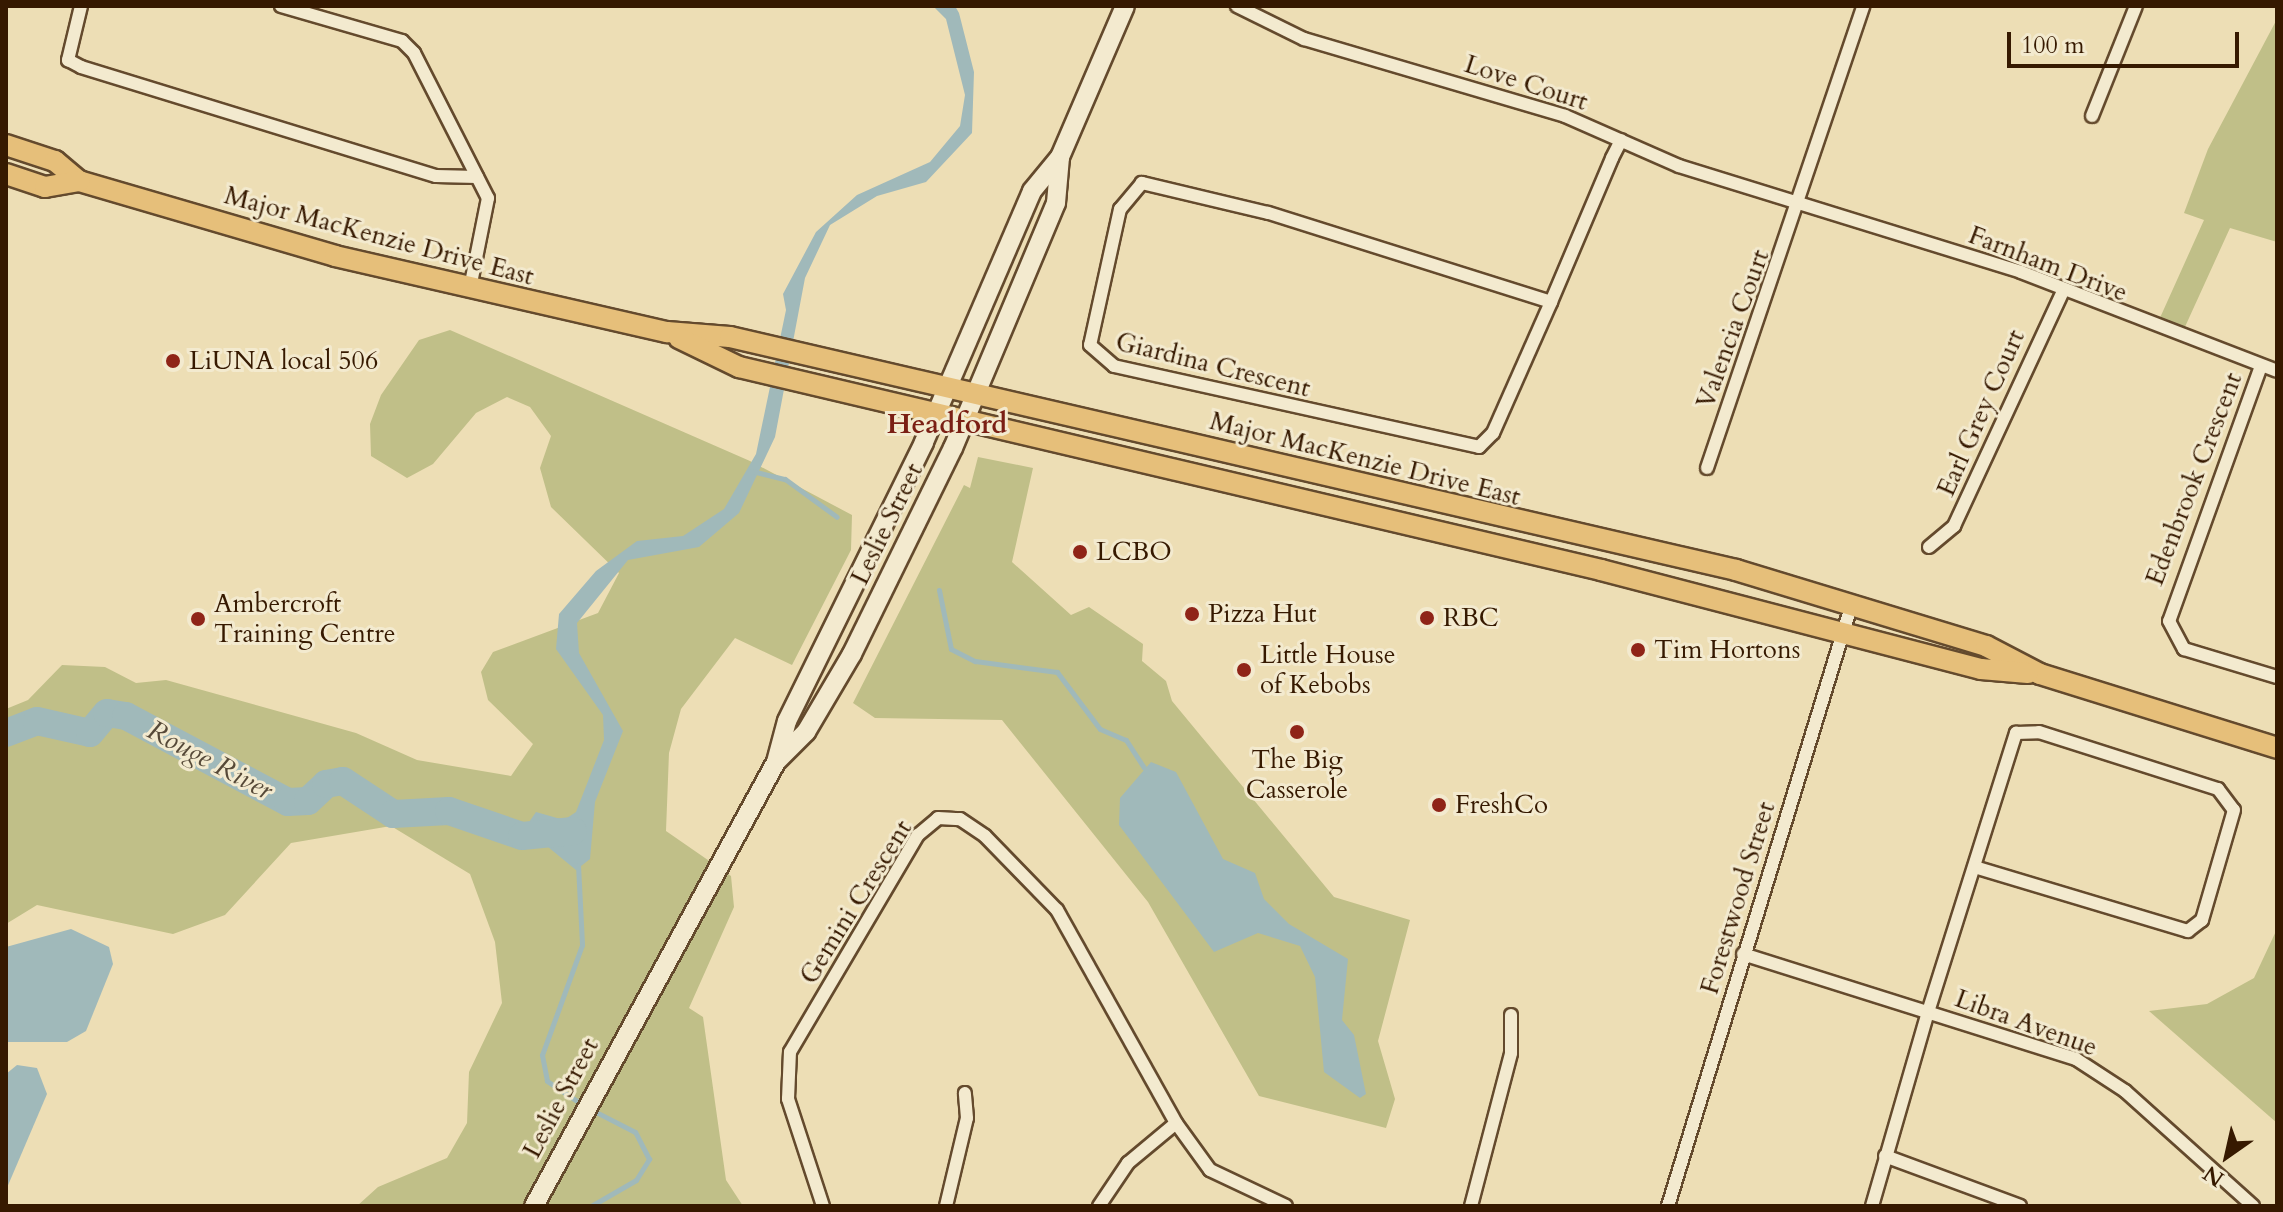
<!DOCTYPE html>
<style>
body{margin:0}
#map{position:relative;width:2283px;height:1212px;overflow:hidden;background:#eddeb5;font-family:Cardo,serif}
div>[style]{position:absolute}
.green>*{inset:0;background:#c0bf88}
.water>*{inset:0;background:#a0b9ba}
.stream>*{height:5px;margin:-2.5px;padding:0 2.5px;transform-origin:2.5px;border-radius:2.5px;background:#a0b9ba}
.river>*{height:28px;margin:-14px;padding:0 14px;transform-origin:14px;border-radius:14px;background:#a0b9ba}
.roads{filter:drop-shadow(2px 0 #644a2d) drop-shadow(-2px 0 #644a2d) drop-shadow(0 2px #644a2d) drop-shadow(0 -2px #644a2d)}
.minor>*{height:12px;margin:-6px;padding:0 6px;transform-origin:6px;border-radius:6px;background:#f3eacf}
.secondary>*{height:18px;margin:-9px;padding:0 9px;transform-origin:9px;border-radius:9px;background:#f3eacf}
.primary>*{height:20px;margin:-10px;padding:0 10px;transform-origin:10px;border-radius:10px;background:#e6bf7a}
.dots>*{width:22px;height:22px;translate:-50% -50%;box-sizing:border-box;border:4px solid #f3eacf;border-radius:50%}
span{translate:-50% -50%;white-space:nowrap;text-align:center;line-height:1.15;-webkit-text-stroke:6px #f3eacf;paint-order:stroke}
.street-label{font-size:26px;color:#361900}
.poi-label{font-size:26px;color:#361900}
.left{translate:0 -50%;text-align:left}
.neighbourhood-label{font-size:28px;color:#7a1f14;font-weight:700}
.water-label{font-size:28px;color:#564938;font-style:italic}
.frame{position:absolute;inset:0;border:8px solid #361900;pointer-events:none}
.north{position:absolute;left:2187px;top:1116px;width:80px;height:80px;-webkit-text-stroke:6px #f3eacf;paint-order:stroke;rotate:214deg;font-size:22px;font-weight:700;line-height:32px;text-align:center;color:#361900}
.north::after{content:'';display:block;margin:auto;width:28px;height:36px;background:#361900;clip-path:polygon(50% 0,100% 100%,50% 72%,0 100%)}
.scale{position:absolute;left:2007px;top:32px;width:232px;height:36px;box-sizing:border-box;border:4px solid #361900;border-top:0;padding-left:10px;font-size:24px;line-height:28px;white-space:nowrap;color:#361900;-webkit-text-stroke:6px #f3eacf;paint-order:stroke}
</style>
<div id="map">
<div class="green">
<i style="clip-path:polygon(2277px 19px,2277px 242px,2230px 228px,2184px 329px,2159px 320px,2204px 220px,2184px 213px,2208px 149px)"></i>
<i style="clip-path:polygon(450px 330px,750px 461px,852px 515px,851px 550px,792px 665px,735px 638px,681px 709px,669px 753px,666px 831px,731px 876px,734px 907px,689px 1008px,703px 1017px,726px 1180px,743px 1206px,357px 1206px,378px 1187px,447px 1158px,467px 1123px,469px 1072px,502px 1003px,495px 942px,470px 874px,391px 826px,291px 843px,225px 915px,173px 934px,37px 905px,6px 924px,6px 709px,28px 700px,62px 665px,105px 667px,136px 683px,166px 680px,356px 733px,417px 760px,511px 776px,533px 744px,488px 700px,481px 672px,493px 652px,598px 613px,619px 573px,551px 507px,540px 468px,551px 436px,530px 407px,507px 397px,476px 413px,433px 464px,407px 478px,371px 456px,370px 424px,381px 395px,419px 340px)"></i>
<i style="clip-path:polygon(978px 457px,1033px 468px,1012px 562px,1071px 615px,1089px 607px,1143px 644px,1142px 661px,1166px 681px,1172px 701px,1334px 897px,1410px 920px,1378px 1041px,1395px 1099px,1386px 1128px,1259px 1096px,1148px 902px,1002px 720px,875px 718px,853px 703px,964px 485px,970px 488px)"></i>
<i style="clip-path:polygon(2277px 929px,2277px 1123px,2149px 1011px,2207px 1004px,2254px 978px)"></i>
</div>
<div class="water">
<i style="clip-path:polygon(933px 6px,955px 6px,959px 13px,974px 72px,972px 133px,926px 182px,877px 196px,830px 225px,805px 278px,775px 437px,739px 513px,699px 547px,628px 560px,577px 623px,579px 653px,623px 731px,595px 802px,590px 859px,576px 870px,525px 828px,536px 812px,564px 820px,576px 812px,604px 740px,603px 715px,556px 649px,559px 614px,596px 571px,637px 541px,683px 536px,724px 509px,756px 454px,786px 310px,783px 294px,816px 232px,857px 195px,930px 162px,960px 126px,965px 95px,946px 19px)"></i>
<i style="clip-path:polygon(1151px 762px,1176px 772px,1223px 859px,1255px 873px,1264px 899px,1289px 924px,1348px 959px,1342px 1020px,1354px 1035px,1366px 1094px,1360px 1098px,1324px 1072px,1315px 977px,1300px 946px,1258px 933px,1214px 952px,1119px 825px,1120px 798px)"></i>
<i style="clip-path:polygon(71px 929px,109px 947px,113px 964px,86px 1031px,67px 1042px,6px 1042px,6px 947px)"></i>
<i style="clip-path:polygon(17px 1065px,37px 1068px,47px 1094px,6px 1190px,6px 1074px)"></i>
</div>
<div class="stream">
<i style="left:752px;top:471px;width:34px;rotate:14deg"></i>
<i style="left:785px;top:479px;width:64px;rotate:36.2deg"></i>
<i style="left:939px;top:590px;width:60px;rotate:78.5deg"></i>
<i style="left:951px;top:649px;width:27px;rotate:27deg"></i>
<i style="left:975px;top:661px;width:83px;rotate:7.6deg"></i>
<i style="left:1057px;top:672px;width:71px;rotate:53deg"></i>
<i style="left:1100px;top:729px;width:28px;rotate:23deg"></i>
<i style="left:1126px;top:740px;width:33px;rotate:57deg"></i>
<i style="left:578px;top:865px;width:80px;rotate:87.1deg"></i>
<i style="left:582px;top:945px;width:117px;rotate:110deg"></i>
<i style="left:542px;top:1055px;width:26px;rotate:79deg"></i>
<i style="left:547px;top:1081px;width:43px;rotate:33.7deg"></i>
<i style="left:591px;top:1206px;width:52px;rotate:-30deg"></i>
<i style="left:636px;top:1180px;width:25px;rotate:-58deg"></i>
<i style="left:649px;top:1159px;width:30px;rotate:-117deg"></i>
<i style="left:635px;top:1132px;width:48px;rotate:-152.9deg"></i>
</div>
<div class="river">
<i style="left:6px;top:733px;width:33px;rotate:-21deg"></i>
<i style="left:37px;top:721px;width:54px;rotate:12.8deg"></i>
<i style="left:90px;top:733px;width:26px;rotate:-50deg"></i>
<i style="left:107px;top:713px;width:19px;rotate:9deg"></i>
<i style="left:126px;top:716px;width:183px;rotate:28deg"></i>
<i style="left:288px;top:802px;width:20px;rotate:-3deg"></i>
<i style="left:308px;top:801px;width:25px;rotate:-43deg"></i>
<i style="left:326px;top:784px;width:17px;rotate:-10deg"></i>
<i style="left:343px;top:781px;width:60px;rotate:33.4deg"></i>
<i style="left:393px;top:814px;width:56px;rotate:-3.1deg"></i>
<i style="left:449px;top:811px;width:77px;rotate:18.9deg"></i>
<i style="left:522px;top:836px;width:51px;rotate:-5.6deg"></i>
</div>
<div class="roads">
<div class="minor">
<i style="left:81px;top:6px;width:56px;rotate:103.5deg"></i>
<i style="left:68px;top:60px;width:15px;rotate:28deg"></i>
<i style="left:81px;top:67px;width:371px;rotate:17.1deg"></i>
<i style="left:436px;top:176px;width:41px;rotate:1.4deg"></i>
<i style="left:281px;top:6px;width:126px;rotate:16.1deg"></i>
<i style="left:402px;top:41px;width:17px;rotate:45deg"></i>
<i style="left:414px;top:53px;width:163px;rotate:63deg"></i>
<i style="left:488px;top:198px;width:92px;rotate:101.3deg"></i>
<i style="left:1237px;top:6px;width:75px;rotate:26.2deg"></i>
<i style="left:1304px;top:39px;width:272px;rotate:16.4deg"></i>
<i style="left:1565px;top:116px;width:124px;rotate:23.7deg"></i>
<i style="left:1679px;top:166px;width:358px;rotate:17.2deg"></i>
<i style="left:2021px;top:272px;width:274px;rotate:21.1deg"></i>
<i style="left:2092px;top:116px;width:118px;rotate:-68.2deg"></i>
<i style="left:1551px;top:302px;width:297px;rotate:-162.5deg"></i>
<i style="left:1268px;top:213px;width:130px;rotate:-166.6deg"></i>
<i style="left:1142px;top:183px;width:34px;rotate:130deg"></i>
<i style="left:1120px;top:209px;width:139px;rotate:102.4deg"></i>
<i style="left:1090px;top:345px;width:32px;rotate:41deg"></i>
<i style="left:1114px;top:366px;width:374px;rotate:12.5deg"></i>
<i style="left:1479px;top:447px;width:20px;rotate:-45deg"></i>
<i style="left:1493px;top:433px;width:143px;rotate:-66.1deg"></i>
<i style="left:1551px;top:302px;width:156px;rotate:-67deg"></i>
<i style="left:1612px;top:158px;width:20px;rotate:-63deg"></i>
<i style="left:2261px;top:366px;width:271px;rotate:109.8deg"></i>
<i style="left:2169px;top:621px;width:32px;rotate:62deg"></i>
<i style="left:2184px;top:649px;width:97px;rotate:16.8deg"></i>
<i style="left:1707px;top:468px;width:488px;rotate:-71.3deg"></i>
<i style="left:1929px;top:547px;width:33px;rotate:-40deg"></i>
<i style="left:1954px;top:526px;width:261px;rotate:-65.1deg"></i>
<i style="left:1743px;top:954px;width:349px;rotate:17.5deg"></i>
<i style="left:2076px;top:1059px;width:59px;rotate:33.1deg"></i>
<i style="left:2125px;top:1091px;width:172px;rotate:41.9deg"></i>
<i style="left:1885px;top:1156px;width:144px;rotate:20.3deg"></i>
<i style="left:823px;top:1206px;width:113px;rotate:-108.1deg"></i>
<i style="left:788px;top:1099px;width:47px;rotate:-87.6deg"></i>
<i style="left:790px;top:1052px;width:252px;rotate:-59.5deg"></i>
<i style="left:918px;top:835px;width:26px;rotate:-40deg"></i>
<i style="left:938px;top:818px;width:22px;rotate:3deg"></i>
<i style="left:960px;top:819px;width:30px;rotate:34deg"></i>
<i style="left:985px;top:836px;width:103px;rotate:45.8deg"></i>
<i style="left:1057px;top:910px;width:244px;rotate:60.8deg"></i>
<i style="left:1176px;top:1123px;width:58px;rotate:54.1deg"></i>
<i style="left:1210px;top:1170px;width:84px;rotate:25.3deg"></i>
<i style="left:946px;top:1206px;width:90px;rotate:-76.6deg"></i>
<i style="left:967px;top:1118px;width:25px;rotate:-95deg"></i>
<i style="left:1099px;top:1206px;width:52px;rotate:-56deg"></i>
<i style="left:1128px;top:1163px;width:62px;rotate:-39.8deg"></i>
<i style="left:1471px;top:1206px;width:158px;rotate:-75.3deg"></i>
<i style="left:1511px;top:1053px;width:38px;rotate:-90deg"></i>
<i style="left:1668px;top:1206px;width:630px;rotate:-73.03deg"></i>
<i style="left:1872px;top:1206px;width:202px;rotate:-73.9deg"></i>
<i style="left:1928px;top:1012px;width:293px;rotate:-72.5deg"></i>
<i style="left:2016px;top:733px;width:23px;rotate:-2deg"></i>
<i style="left:2039px;top:732px;width:188px;rotate:17.7deg"></i>
<i style="left:2218px;top:789px;width:26px;rotate:53deg"></i>
<i style="left:2234px;top:810px;width:115px;rotate:106.2deg"></i>
<i style="left:2202px;top:920px;width:18px;rotate:142deg"></i>
<i style="left:2188px;top:931px;width:223px;rotate:-163.3deg"></i>
</div>
<div class="secondary">
<i style="left:778px;top:760px;width:40px;rotate:-45deg"></i>
<i style="left:806px;top:732px;width:91px;rotate:-59.5deg"></i>
<i style="left:852px;top:654px;width:229px;rotate:-63.9deg"></i>
<i style="left:953px;top:448px;width:266px;rotate:-67.2deg"></i>
<i style="left:1056px;top:203px;width:46px;rotate:-85deg"></i>
<i style="left:534px;top:1206px;width:506px;rotate:-61.41deg"></i>
<i style="left:776px;top:762px;width:42px;rotate:-75deg"></i>
<i style="left:787px;top:721px;width:311px;rotate:-63.8deg"></i>
<i style="left:924px;top:442px;width:273px;rotate:-66.7deg"></i>
<i style="left:1032px;top:191px;width:44px;rotate:-50.5deg"></i>
<i style="left:1060px;top:157px;width:164px;rotate:-66.7deg"></i>
</div>
<div class="primary">
<i style="left:6px;top:145px;width:52px;rotate:18.1deg"></i>
<i style="left:55px;top:161px;width:31px;rotate:40deg"></i>
<i style="left:79px;top:181px;width:267px;rotate:16.3deg"></i>
<i style="left:335px;top:256px;width:341px;rotate:12.9deg"></i>
<i style="left:667px;top:332px;width:63px;rotate:4.5deg"></i>
<i style="left:730px;top:337px;width:1033px;rotate:13.04deg"></i>
<i style="left:1736px;top:570px;width:261px;rotate:16.9deg"></i>
<i style="left:1986px;top:646px;width:61px;rotate:27.4deg"></i>
<i style="left:2040px;top:674px;width:248px;rotate:17.3deg"></i>
<i style="left:6px;top:174px;width:41px;rotate:18.4deg"></i>
<i style="left:45px;top:187px;width:35px;rotate:-10deg"></i>
<i style="left:679px;top:338px;width:67px;rotate:25.8deg"></i>
<i style="left:739px;top:367px;width:886px;rotate:13.25deg"></i>
<i style="left:1601px;top:570px;width:393px;rotate:14.6deg"></i>
<i style="left:1981px;top:669px;width:47px;rotate:4.9deg"></i>
</div>
</div>
<div class="dots">
<i style="left:173px;top:361px;background:#8f2418"></i>
<i style="left:1080px;top:552px;background:#8f2418"></i>
<i style="left:1192px;top:614px;background:#8f2418"></i>
<i style="left:1427px;top:618px;background:#8f2418"></i>
<i style="left:198px;top:619px;background:#8f2418"></i>
<i style="left:1638px;top:650px;background:#8f2418"></i>
<i style="left:1244px;top:670px;background:#8f2418"></i>
<i style="left:1297px;top:732px;background:#8f2418"></i>
<i style="left:1439px;top:805px;background:#8f2418"></i>
</div>
<div class="street-label">
<span style="left:1526px;top:83px;rotate:18deg">Love Court</span>
<span style="left:379px;top:236px;rotate:15deg">Major MacKenzie Drive East</span>
<span style="left:2048px;top:264px;rotate:21deg">Farnham Drive</span>
<span style="left:1733px;top:329px;rotate:-70deg">Valencia Court</span>
<span style="left:1213px;top:365px;rotate:14deg">Giardina Crescent</span>
<span style="left:1981px;top:413px;rotate:-66deg">Earl Grey Court</span>
<span style="left:1365px;top:459px;rotate:14deg">Major MacKenzie Drive East</span>
<span style="left:2194px;top:479px;rotate:-69deg">Edenbrook Crescent</span>
<span style="left:887px;top:524px;rotate:-64deg">Leslie Street</span>
<span style="left:1738px;top:898px;rotate:-73deg">Forestwood Street</span>
<span style="left:856px;top:902px;rotate:-58deg">Gemini Crescent</span>
<span style="left:2026px;top:1023px;rotate:20deg">Libra Avenue</span>
<span style="left:561px;top:1098px;rotate:-62deg">Leslie Street</span>
</div>
<div class="poi-label">
<span class="left" style="left:189px;top:361px">LiUNA local 506</span>
<span class="left" style="left:1096px;top:552px">LCBO</span>
<span class="left" style="left:214px;top:619px">Ambercroft<br>Training Centre</span>
<span class="left" style="left:1208px;top:614px">Pizza Hut</span>
<span class="left" style="left:1443px;top:618px">RBC</span>
<span class="left" style="left:1654px;top:650px">Tim Hortons</span>
<span class="left" style="left:1260px;top:670px">Little House<br>of Kebobs</span>
<span style="left:1297px;top:775px">The Big<br>Casserole</span>
<span class="left" style="left:1455px;top:805px">FreshCo</span>
</div>
<div class="neighbourhood-label">
<span style="left:947px;top:424px">Headford</span>
</div>
<div class="water-label">
<span style="left:210px;top:760px;rotate:28deg">Rouge River</span>
</div>
<div class="frame"></div>
<div class="north">N</div>
<div class="scale">100 m</div>
</div>
